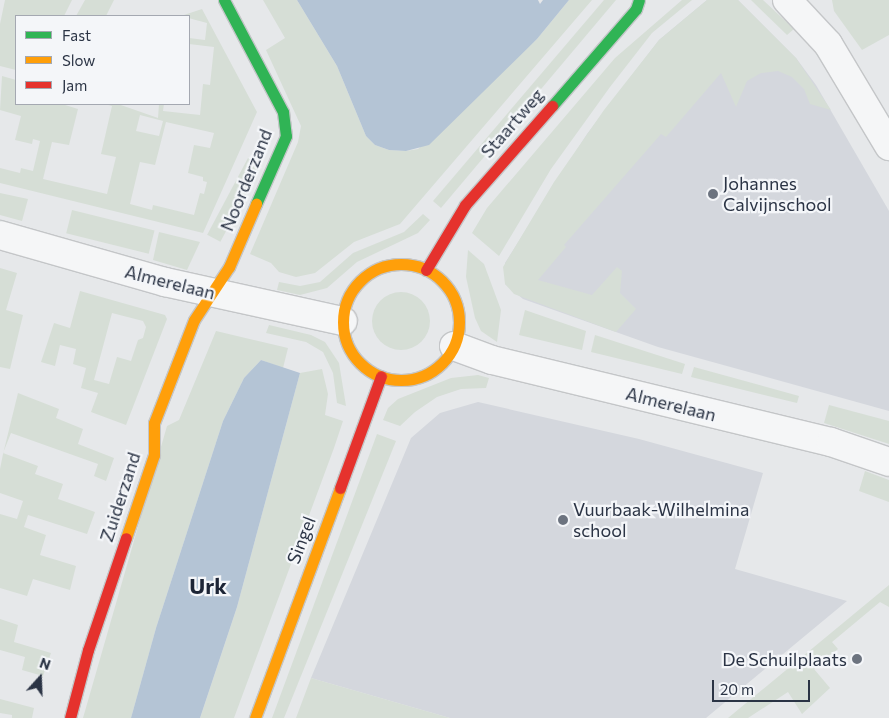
<!DOCTYPE html>
<style>
body{margin:0}
#map{position:relative;width:889px;height:718px;overflow:hidden;background:#e6e8ea;font-family:Commissioner,sans-serif}
div>[style]{position:absolute}
.built>*{inset:0;background:#d4d7dd}
.green>*{inset:0;background:#d6ded6;transform-origin:0 0}
.round{border-radius:50%}
.water>*{inset:0;background:#b4c4d5}
.roads{filter:drop-shadow(1px 0 #c4c6c8) drop-shadow(-1px 0 #c4c6c8) drop-shadow(0 1px #c4c6c8) drop-shadow(0 -1px #c4c6c8)}
.street>*{height:28px;margin:-14px;padding:0 14px;transform-origin:14px;border-radius:14px;background:#f5f6f7}
.fast>*{height:11px;margin:-5.5px;padding:0 5.5px;transform-origin:5.5px;border-radius:5.5px;background:#30b455}
.slow>*{height:11px;margin:-5.5px;padding:0 5.5px;transform-origin:5.5px;border-radius:5.5px;background:#ff9f0a}
.slow>.ring{margin:-5.5px;padding:0;box-sizing:content-box;background:none;border:11px solid #ff9f0a;border-radius:50%}
.jam>*{height:11px;margin:-5.5px;padding:0 5.5px;transform-origin:5.5px;border-radius:5.5px;background:#e5322d}
.dots>*{width:14px;height:14px;translate:-50% -50%;box-sizing:border-box;border:2px solid #f4f6f9;border-radius:50%}
span{translate:-50% -50%;white-space:nowrap;text-align:center;line-height:1.15;-webkit-text-stroke:4.5px #f4f6f9;paint-order:stroke}
.street-label{font-size:18px;color:#2b3445}
.poi-label{font-size:18px;color:#2b3445}
.left{translate:0 -50%;text-align:left}
.right{translate:-100% -50%;text-align:right}
.district-label{font-size:22px;color:#1d2536;font-weight:700}
.legend{position:absolute;left:15px;top:15px;width:175px;height:90px;box-sizing:border-box;background:#f4f6f9;border:1px solid #a4a8b1;margin:0;padding:6px 9px;list-style:none;font-size:15px;color:#2b3445}
.legend li{display:flex;align-items:center;gap:10px;height:25px}
.legend b{width:25px;border:1px solid #a4a8b1}
.north{position:absolute;left:15px;top:653px;width:50px;height:50px;-webkit-text-stroke:4px #f4f6f9;paint-order:stroke;rotate:20deg;font-size:14px;font-weight:700;line-height:20px;text-align:center;color:#2b3445}
.north::after{content:'';display:block;margin:auto;width:18px;height:22px;background:#2b3445;clip-path:polygon(50% 0,100% 100%,50% 72%,0 100%)}
.scale{position:absolute;left:712px;top:680px;width:98px;height:22px;box-sizing:border-box;border:2px solid #2b3445;border-top:0;padding-left:6px;font-size:15px;line-height:18px;white-space:nowrap;color:#2b3445;-webkit-text-stroke:4px #f4f6f9;paint-order:stroke}
</style>
<div id="map">
<div class="built">
<i style="clip-path:polygon(707px 0,738px 0,796px 58px,816px 85px,889px 211px,889px 411px,658px 347px,523px 299px,505px 284px,505px 263px,587px 134px,659px 40px)"></i>
<i style="clip-path:polygon(478px 402px,639px 439px,763px 473px,735px 569px,847px 601px,706px 718px,450px 718px,311px 678px,411px 438px,440px 413px)"></i>
</div>
<div class="green">
<i style="clip-path:polygon(5px 0,72px 0,64px 16px,16px 16px,16px 70px,0 66px,0 24px)"></i>
<i style="clip-path:polygon(85px 0,114px 0,106px 16px,76px 16px)"></i>
<i style="clip-path:polygon(263px 0,297px 0,337px 66px,366px 136px,375px 145px,389px 150px,406px 151px,418px 149px,537px 39px,569px 0,592px 0,400px 224px,354px 242px,315px 273px,296px 277px,279px 272px,271px 263px,250px 254px,298px 142px,301px 126px,266px 50px,285px 38px)"></i>
<i style="clip-path:polygon(604px 0,616px 0,441px 208px,433px 201px)"></i>
<i style="clip-path:polygon(682px 0,692px 0,652px 33px,610px 87px,551px 169px,499px 256px,472px 233px,487px 208px,615px 58px)"></i>
<i style="clip-path:polygon(707px 0,738px 0,796px 58px,831px 110px,810px 104px,804px 89px,792px 77px,778px 71px,761px 73px,747px 81px,736px 107px,721px 73px,666px 137px,661px 134px,564px 245px,566px 247px,538px 280px,592px 295px,617px 267px,622px 271px,620px 293px,636px 309px,616px 332px,514px 294px,505px 284px,503px 267px,554px 182px,604px 110px,659px 40px)"></i>
<i style="clip-path:polygon(751px 0,763px 0,794px 29px,787px 35px)"></i>
<i style="clip-path:polygon(832px 0,889px 0,889px 35px,862px 50px,834px 11px)"></i>
<i style="clip-path:polygon(evenodd,202px 9px,257px 112px,203px 233px,0 183px,0 168px,20px 173px,21px 168px,33px 171px,40px 141px,33px 139px,32px 144px,15px 140px,21px 116px,0 110px,2px 76px,16px 80px,16px 104px,62px 104px,78px 109px,69px 145px,52px 142px,43px 179px,107px 194px,116px 157px,101px 154px,112px 106px,105px 104px,118px 104px,158px 118px,159px 104px,164px 104px,163px 111px,200px 115px,203px 84px,210px 85px,214px 47px,189px 44px,189px 38px,205px 40px,207px 23px,181px 16px,202px 9px,140px 115px,163px 121px,159px 136px,136px 131px,140px 115px,202px 9px,166px 122px,214px 133px,210px 148px,194px 145px,188px 173px,203px 177px,203px 181px,207px 182px,204px 194px,200px 193px,194px 215px,153px 205px,152px 210px,130px 204px,140px 162px,155px 165px,166px 122px)"></i>
<i style="left:248px;top:158px;width:15px;height:87px;rotate:28deg"></i>
<i style="clip-path:polygon(0 193px,28px 199px,22px 221px,0 215px)"></i>
<i style="left:72px;top:210px;width:85px;height:24px;rotate:14deg"></i>
<i style="clip-path:polygon(423px 214px,430px 220px,418px 233px,357px 262px,327px 288px,300px 295px,277px 290px,279px 282px,300px 286px,320px 282px,353px 253px,404px 232px)"></i>
<i style="clip-path:polygon(159px 232px,200px 242px,187px 270px,153px 260px)"></i>
<i style="clip-path:polygon(468px 250px,484px 264px,501px 310px,497px 342px,481px 331px,475px 318px,466px 277px)"></i>
<i style="clip-path:polygon(0 268px,17px 273px,6px 310px,23px 315px,10px 369px,0 367px)"></i>
<i style="clip-path:polygon(evenodd,80px 291px,165px 315px,167px 319px,126px 425px,91px 412px,98px 393px,81px 388px,86px 368px,73px 364px,76px 349px,60px 345px,55px 366px,41px 362px,54px 323px,70px 328px,80px 291px,112px 313px,143px 321px,146px 327px,143px 338px,138px 340px,131px 361px,117px 357px,109px 384px,94px 380px,112px 313px)"></i>
<i class="round" style="left:372px;top:292px;width:58px;height:58px"></i>
<i style="clip-path:polygon(525px 310px,586px 331px,582px 350px,519px 335px)"></i>
<i style="clip-path:polygon(269px 325px,311px 335px,325px 342px,339px 363px,346px 406px,337px 403px,333px 373px,323px 352px,306px 342px,266px 333px)"></i>
<i style="clip-path:polygon(216px 331px,288px 348px,283px 368px,261px 360px,244px 378px,223px 421px,156px 628px,131px 718px,83px 718px,167px 426px,179px 420px)"></i>
<i style="clip-path:polygon(595px 335px,685px 364px,682px 374px,591px 352px)"></i>
<i style="clip-path:polygon(694px 367px,799px 396px,797px 403px,691px 377px)"></i>
<i style="clip-path:polygon(322px 369px,328px 394px,325px 415px,343px 421px,334px 448px,234px 718px,200px 718px,237px 607px,300px 373px)"></i>
<i style="clip-path:polygon(478px 375px,489px 378px,486px 388px,461px 389px,437px 397px,415px 412px,400px 426px,383px 420px,388px 408px,398px 399px,451px 378px)"></i>
<i style="clip-path:polygon(18px 393px,59px 409px,56px 418px,83px 429px,78px 444px,114px 458px,106px 481px,94px 476px,98px 464px,11px 433px,3px 453px,38px 466px,35px 474px,63px 484px,58px 499px,95px 512px,87px 534px,28px 515px,24px 527px,46px 535px,40px 555px,76px 566px,70px 590px,33px 579px,27px 596px,0 588px,0 514px,17px 519px,23px 501px,0 493px,0 469px,3px 454px)"></i>
<i style="clip-path:polygon(829px 405px,889px 421px,889px 444px,824px 423px)"></i>
<i style="clip-path:polygon(377px 434px,396px 441px,284px 718px,272px 718px)"></i>
<i style="clip-path:polygon(865px 471px,889px 480px,889px 502px,859px 491px)"></i>
<i style="clip-path:polygon(889px 585px,889px 607px,880px 602px,832px 642px,838px 649px,814px 669px,830px 688px,802px 714px,788px 692px,748px 718px,728px 718px)"></i>
<i style="clip-path:polygon(0 619px,18px 625px,14px 642px,51px 653px,43px 676px,22px 670px,25px 657px,0 650px)"></i>
<i style="clip-path:polygon(311px 678px,450px 718px,296px 718px)"></i>
<i style="clip-path:polygon(0 699px,34px 708px,32px 718px,12px 718px,12px 715px,0 713px)"></i>
</div>
<div class="water">
<i style="clip-path:polygon(297px 0,538px 0,540px 4px,543px 0,569px 0,537px 39px,429px 145px,406px 151px,389px 150px,375px 145px,366px 136px,337px 66px)"></i>
<i style="clip-path:polygon(261px 360px,300px 373px,237px 607px,200px 718px,131px 718px,156px 628px,223px 421px,244px 378px)"></i>
</div>
<div class="roads">
<div class="street">
<i style="left:787px;top:0;width:60px;rotate:47deg"></i>
<i style="left:828px;top:44px;width:119px;rotate:59.1deg"></i>
<i style="left:0;top:235px;width:172px;rotate:15.9deg"></i>
<i style="left:165px;top:282px;width:182px;rotate:12.4deg"></i>
<i style="left:454px;top:346px;width:40px;rotate:20.2deg"></i>
<i style="left:492px;top:360px;width:349px;rotate:13.6deg"></i>
<i style="left:831px;top:442px;width:61px;rotate:19deg"></i>
</div>
<div class="fast">
<i style="left:224px;top:0;width:127px;rotate:62.2deg"></i>
<i style="left:283px;top:112px;width:24px;rotate:83deg"></i>
<i style="left:286px;top:136px;width:74px;rotate:113.8deg"></i>
<i style="left:552px;top:106px;width:128px;rotate:-49.1deg"></i>
<i style="left:636px;top:9px;width:9px;rotate:-72deg"></i>
</div>
<div class="slow">
<i class="ring" style="left:343px;top:264px;width:105px;height:105px"></i>
<i style="left:126px;top:538px;width:88px;rotate:-71.4deg"></i>
<i style="left:154px;top:455px;width:32px;rotate:-90deg"></i>
<i style="left:154px;top:423px;width:110px;rotate:-68.8deg"></i>
<i style="left:194px;top:320px;width:64px;rotate:-56.6deg"></i>
<i style="left:229px;top:267px;width:69px;rotate:-66.8deg"></i>
<i style="left:255px;top:718px;width:245px;rotate:-69.7deg"></i>
</div>
<div class="jam">
<i style="left:426px;top:270px;width:76px;rotate:-59deg"></i>
<i style="left:465px;top:205px;width:132px;rotate:-48.7deg"></i>
<i style="left:340px;top:488px;width:119px;rotate:-69.9deg"></i>
<i style="left:70px;top:718px;width:70px;rotate:-75.2deg"></i>
<i style="left:88px;top:650px;width:118px;rotate:-71.3deg"></i>
</div>
</div>
<div class="dots">
<i style="left:713px;top:194px;background:#6c737f"></i>
<i style="left:563px;top:520px;background:#6c737f"></i>
<i style="left:857px;top:659px;background:#6c737f"></i>
</div>
<div class="street-label">
<span style="left:512px;top:123px;rotate:-49deg">Staartweg</span>
<span style="left:246px;top:180px;rotate:-68deg">Noorderzand</span>
<span style="left:170px;top:282px;rotate:14deg">Almerelaan</span>
<span style="left:671px;top:404px;rotate:14deg">Almerelaan</span>
<span style="left:120px;top:497px;rotate:-72deg">Zuiderzand</span>
<span style="left:301px;top:540px;rotate:-69deg">Singel</span>
</div>
<div class="poi-label">
<span class="left" style="left:723px;top:194px">Johannes<br>Calvijnschool</span>
<span class="left" style="left:573px;top:520px">Vuurbaak-Wilhelmina<br>school</span>
<span class="right" style="left:847px;top:659px">De Schuilplaats</span>
</div>
<div class="district-label">
<span style="left:208px;top:586px">Urk</span>
</div>
<ul class="legend">
<li><b style="height:6px;background:#30b455"></b>Fast</li>
<li><b style="height:6px;background:#ff9f0a"></b>Slow</li>
<li><b style="height:6px;background:#e5322d"></b>Jam</li>
</ul>
<div class="north">N</div>
<div class="scale">20 m</div>
</div>
